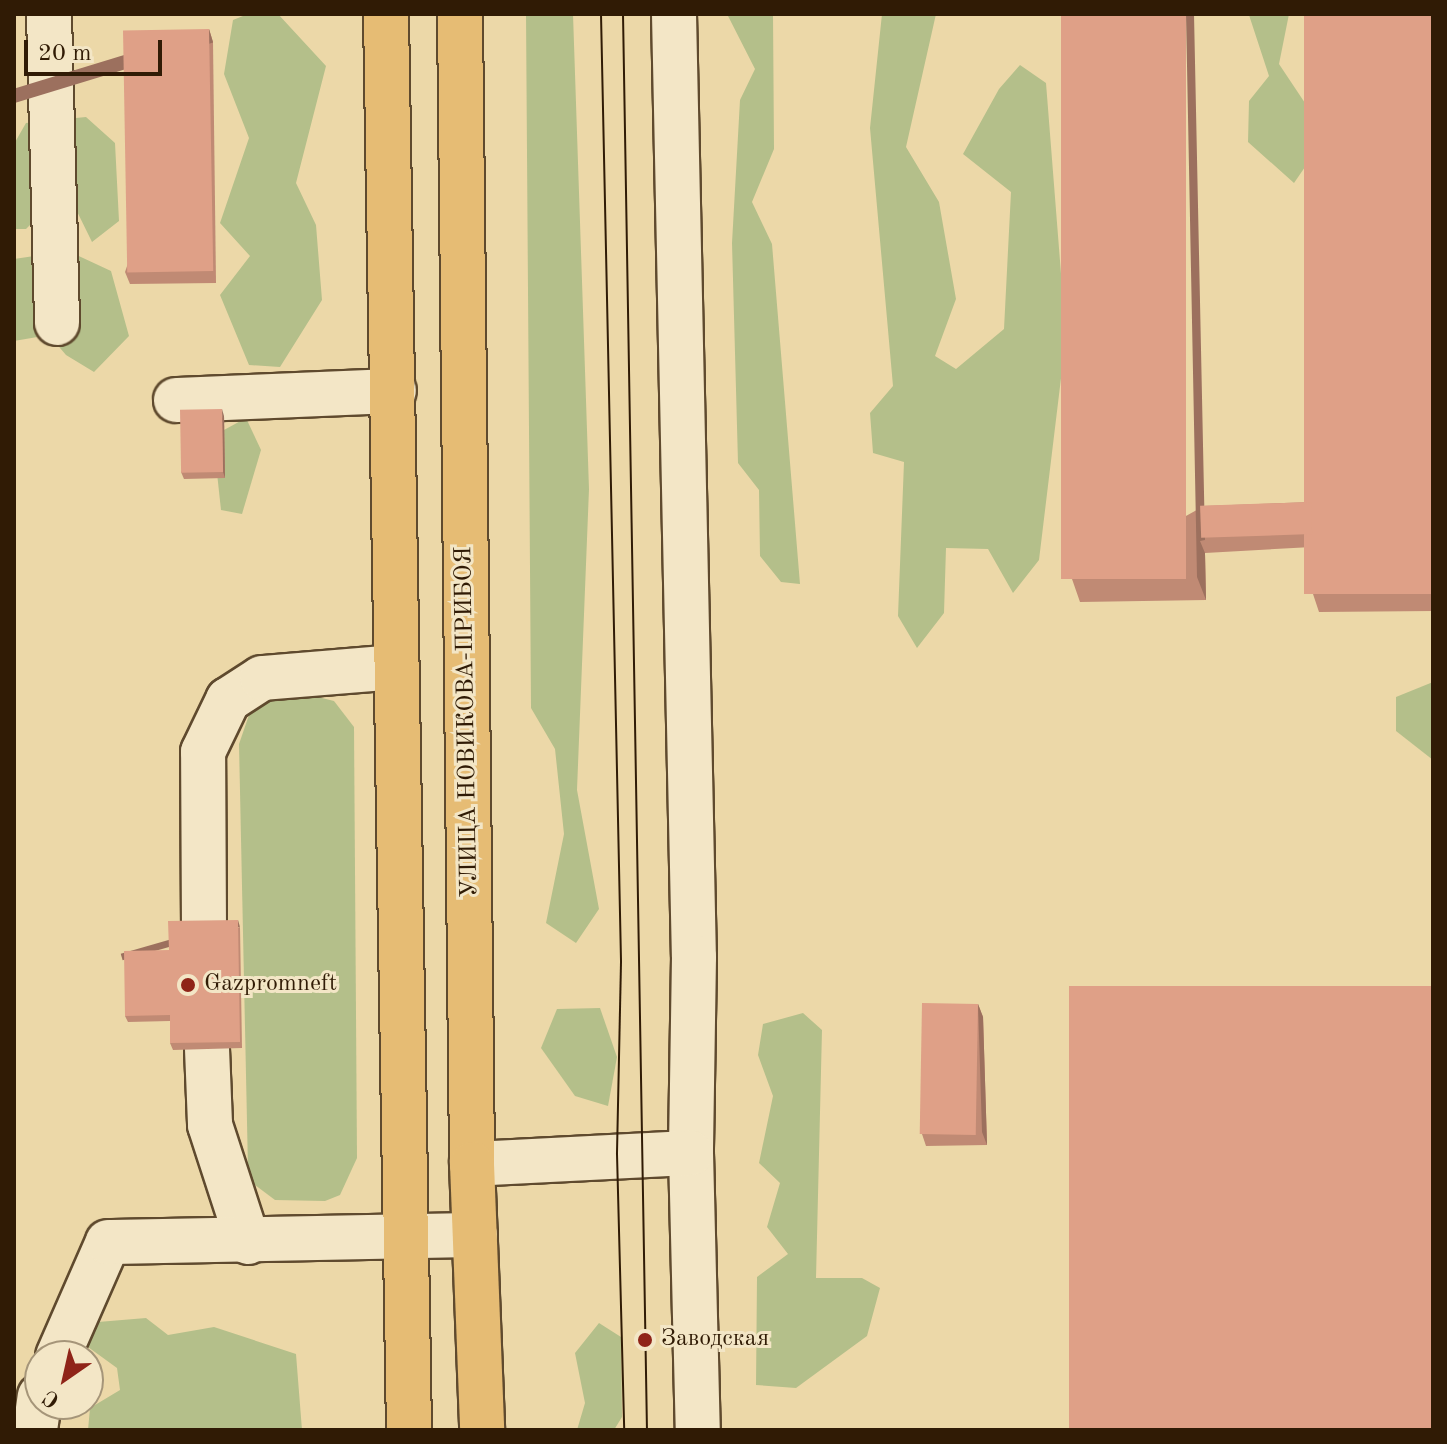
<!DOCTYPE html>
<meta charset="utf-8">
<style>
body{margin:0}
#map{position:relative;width:1447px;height:1444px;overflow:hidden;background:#ecd8a8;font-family:"Old Standard TT",serif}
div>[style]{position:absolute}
.green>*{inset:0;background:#b4bf8a}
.roads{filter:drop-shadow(2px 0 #5f4a2e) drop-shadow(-2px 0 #5f4a2e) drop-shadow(0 2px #5f4a2e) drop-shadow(0 -2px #5f4a2e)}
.minor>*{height:44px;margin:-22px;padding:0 22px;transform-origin:22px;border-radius:22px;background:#f3e6c6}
.major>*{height:44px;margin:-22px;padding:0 22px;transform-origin:22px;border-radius:22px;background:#e6bc74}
.tram>*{height:2px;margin:-1px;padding:0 1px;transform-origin:1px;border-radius:1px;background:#301b05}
.wall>*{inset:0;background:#c08a74}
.shaded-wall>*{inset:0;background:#9c705e;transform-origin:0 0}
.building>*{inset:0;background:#dfa087;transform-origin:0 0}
.dots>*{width:22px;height:22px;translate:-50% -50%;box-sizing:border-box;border:4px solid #f3e6c6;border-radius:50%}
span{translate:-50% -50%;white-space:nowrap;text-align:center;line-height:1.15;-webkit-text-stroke:6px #f3e6c6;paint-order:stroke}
.street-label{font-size:24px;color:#301b05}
.poi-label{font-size:24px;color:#301b05}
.left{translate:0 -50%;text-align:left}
.frame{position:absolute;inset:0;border:16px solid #301b05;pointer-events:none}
.north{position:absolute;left:24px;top:1340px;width:80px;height:80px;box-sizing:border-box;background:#f3e6c6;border:2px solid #a59579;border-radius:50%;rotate:214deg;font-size:22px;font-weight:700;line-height:32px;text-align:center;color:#301b05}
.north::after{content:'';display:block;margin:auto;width:28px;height:36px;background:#8f2418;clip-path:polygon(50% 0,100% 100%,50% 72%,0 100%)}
.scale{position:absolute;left:24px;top:40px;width:138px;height:36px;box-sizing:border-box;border:4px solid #301b05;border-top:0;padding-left:10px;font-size:24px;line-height:28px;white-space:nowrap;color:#301b05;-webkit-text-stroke:6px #f3e6c6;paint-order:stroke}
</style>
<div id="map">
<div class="green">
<i style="clip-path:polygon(248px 14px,278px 14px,326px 66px,296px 183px,316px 225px,322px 300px,280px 367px,249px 365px,220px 295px,250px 256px,220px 223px,249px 138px,224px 74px,233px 20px)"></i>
<i style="clip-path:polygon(526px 14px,573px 14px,589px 489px,577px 790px,599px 909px,576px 943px,546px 923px,564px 834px,555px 749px,531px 708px)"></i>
<i style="clip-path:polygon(727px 14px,773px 14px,774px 149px,752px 202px,772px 244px,800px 584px,781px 582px,760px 556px,759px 490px,738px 463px,732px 243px,740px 100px,755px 69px)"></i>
<i style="clip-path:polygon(882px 14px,936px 14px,906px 147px,939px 202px,956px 299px,935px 356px,956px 369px,1004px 329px,1011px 192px,963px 154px,999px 89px,1020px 65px,1046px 83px,1066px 337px,1039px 560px,1013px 593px,988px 549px,946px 548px,944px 613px,917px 648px,898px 616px,904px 462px,873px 453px,870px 413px,893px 386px,870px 128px)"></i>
<i style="clip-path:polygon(1289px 14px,1279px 64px,1307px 106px,1305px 167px,1294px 183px,1248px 142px,1249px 101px,1269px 76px,1249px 15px)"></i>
<i style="clip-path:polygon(86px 117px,115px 143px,119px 221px,92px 242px,66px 189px,26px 229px,14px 229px,14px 144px,26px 123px)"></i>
<i style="clip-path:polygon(68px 251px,111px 271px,129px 336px,94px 372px,66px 355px,49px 335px,14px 341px,14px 259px)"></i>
<i style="clip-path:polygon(246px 418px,261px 450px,242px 514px,221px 510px,213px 436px)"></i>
<i style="clip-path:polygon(1433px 682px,1433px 760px,1396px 731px,1396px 697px)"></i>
<i style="clip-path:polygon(318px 697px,334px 701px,354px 727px,357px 1158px,340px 1195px,325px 1201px,275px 1200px,255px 1185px,248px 1169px,239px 744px,249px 715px,273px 699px)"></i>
<i style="clip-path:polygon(600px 1008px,617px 1057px,608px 1106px,575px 1096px,541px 1048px,557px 1009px)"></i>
<i style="clip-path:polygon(803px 1013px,822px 1030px,816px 1278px,862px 1278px,880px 1288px,867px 1336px,796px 1388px,756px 1385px,757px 1277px,788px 1254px,767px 1227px,780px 1183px,759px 1163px,773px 1096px,758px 1055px,763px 1024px)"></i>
<i style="clip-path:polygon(146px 1318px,168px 1335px,214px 1327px,296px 1354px,302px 1430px,88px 1430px,90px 1408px,120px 1390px,117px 1368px,88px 1347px,98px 1322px)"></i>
<i style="clip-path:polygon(599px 1323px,621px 1337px,622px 1417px,614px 1430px,577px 1430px,585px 1403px,575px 1353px)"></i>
</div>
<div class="roads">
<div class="minor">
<i style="left:49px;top:14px;width:309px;rotate:88.5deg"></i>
<i style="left:674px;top:14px;width:943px;rotate:88.79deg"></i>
<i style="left:694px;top:957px;width:196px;rotate:90.9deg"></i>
<i style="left:691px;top:1153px;width:277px;rotate:88.6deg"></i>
<i style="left:176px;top:400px;width:218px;rotate:-2.4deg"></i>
<i style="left:204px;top:927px;width:175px;rotate:-90.3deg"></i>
<i style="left:203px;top:752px;width:58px;rotate:-64.3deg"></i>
<i style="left:228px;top:700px;width:40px;rotate:-32.9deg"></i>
<i style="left:262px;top:678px;width:134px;rotate:-4.7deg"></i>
<i style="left:207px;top:1049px;width:76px;rotate:87.7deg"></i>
<i style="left:210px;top:1125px;width:123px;rotate:72deg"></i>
<i style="left:472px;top:1164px;width:219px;rotate:-2.9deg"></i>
<i style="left:58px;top:1356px;width:124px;rotate:-66.3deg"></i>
<i style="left:108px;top:1242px;width:367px;rotate:-1.1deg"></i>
<i style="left:35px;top:1430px;width:34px;rotate:-82deg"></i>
</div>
<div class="major">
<i style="left:386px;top:14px;width:1416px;rotate:89.07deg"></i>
<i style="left:460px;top:14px;width:1150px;rotate:89.4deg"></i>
<i style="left:472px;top:1164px;width:266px;rotate:87.8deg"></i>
</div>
</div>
<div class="tram">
<i style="left:601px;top:14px;width:948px;rotate:88.79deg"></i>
<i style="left:621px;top:962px;width:192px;rotate:91.2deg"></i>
<i style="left:617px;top:1154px;width:276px;rotate:88.5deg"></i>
<i style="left:623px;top:14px;width:1416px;rotate:89.03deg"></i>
</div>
<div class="wall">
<i style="clip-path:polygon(1433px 14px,1433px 611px,1319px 612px,1313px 594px,1312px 547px,1205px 553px,1206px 600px,1080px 602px,1072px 579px,1204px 506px,1311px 502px)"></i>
<i style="clip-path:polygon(209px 29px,213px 42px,216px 283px,130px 284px,125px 272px)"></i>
<i style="clip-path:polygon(224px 416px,225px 478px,184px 479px,181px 472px)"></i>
<i style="clip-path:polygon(240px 927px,242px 1048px,173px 1050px,170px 1043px,170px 1021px,128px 1022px,125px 1016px,169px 950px)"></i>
<i style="clip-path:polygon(978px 1004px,983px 1017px,987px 1145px,926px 1146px,922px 1134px)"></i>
</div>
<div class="shaded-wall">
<i style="clip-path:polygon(1186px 14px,1194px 14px,1205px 540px,1200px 541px,1205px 553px,1206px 600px,1197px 577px)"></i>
<i style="left:209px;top:29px;width:14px;height:242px;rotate:73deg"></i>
<i style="clip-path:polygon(222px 409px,224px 416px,225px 478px,223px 472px)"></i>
<i style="left:238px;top:920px;width:7px;height:122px;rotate:74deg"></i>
<i style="clip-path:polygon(978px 1004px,983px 1017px,987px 1145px,982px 1132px)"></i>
</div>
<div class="building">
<i style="left:1061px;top:14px;width:125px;height:565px"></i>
<i style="left:1304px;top:14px;width:129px;height:580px"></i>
<i style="left:209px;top:29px;width:242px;height:86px;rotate:89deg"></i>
<i style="left:222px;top:409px;width:63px;height:42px;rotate:89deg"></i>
<i style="left:1311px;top:502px;width:32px;height:111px;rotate:88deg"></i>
<i style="clip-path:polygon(238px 920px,240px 1042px,170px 1043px,170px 1015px,125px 1016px,124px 951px,169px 950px,168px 921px)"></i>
<i style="left:1433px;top:986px;width:444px;height:364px;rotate:90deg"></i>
<i style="left:922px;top:1003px;width:56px;height:131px;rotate:1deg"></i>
</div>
<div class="dots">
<i style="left:188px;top:985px;background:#8f2418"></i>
<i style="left:645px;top:1340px;background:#8f2418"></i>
</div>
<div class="street-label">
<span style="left:468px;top:722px;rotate:-91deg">УЛИЦА НОВИКОВА-ПРИБОЯ</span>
</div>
<div class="poi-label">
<span class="left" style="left:204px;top:985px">Gazpromneft</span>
<span class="left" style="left:661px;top:1340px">Заводская</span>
</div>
<div class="frame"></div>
<div class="north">С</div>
<div class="scale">20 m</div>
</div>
